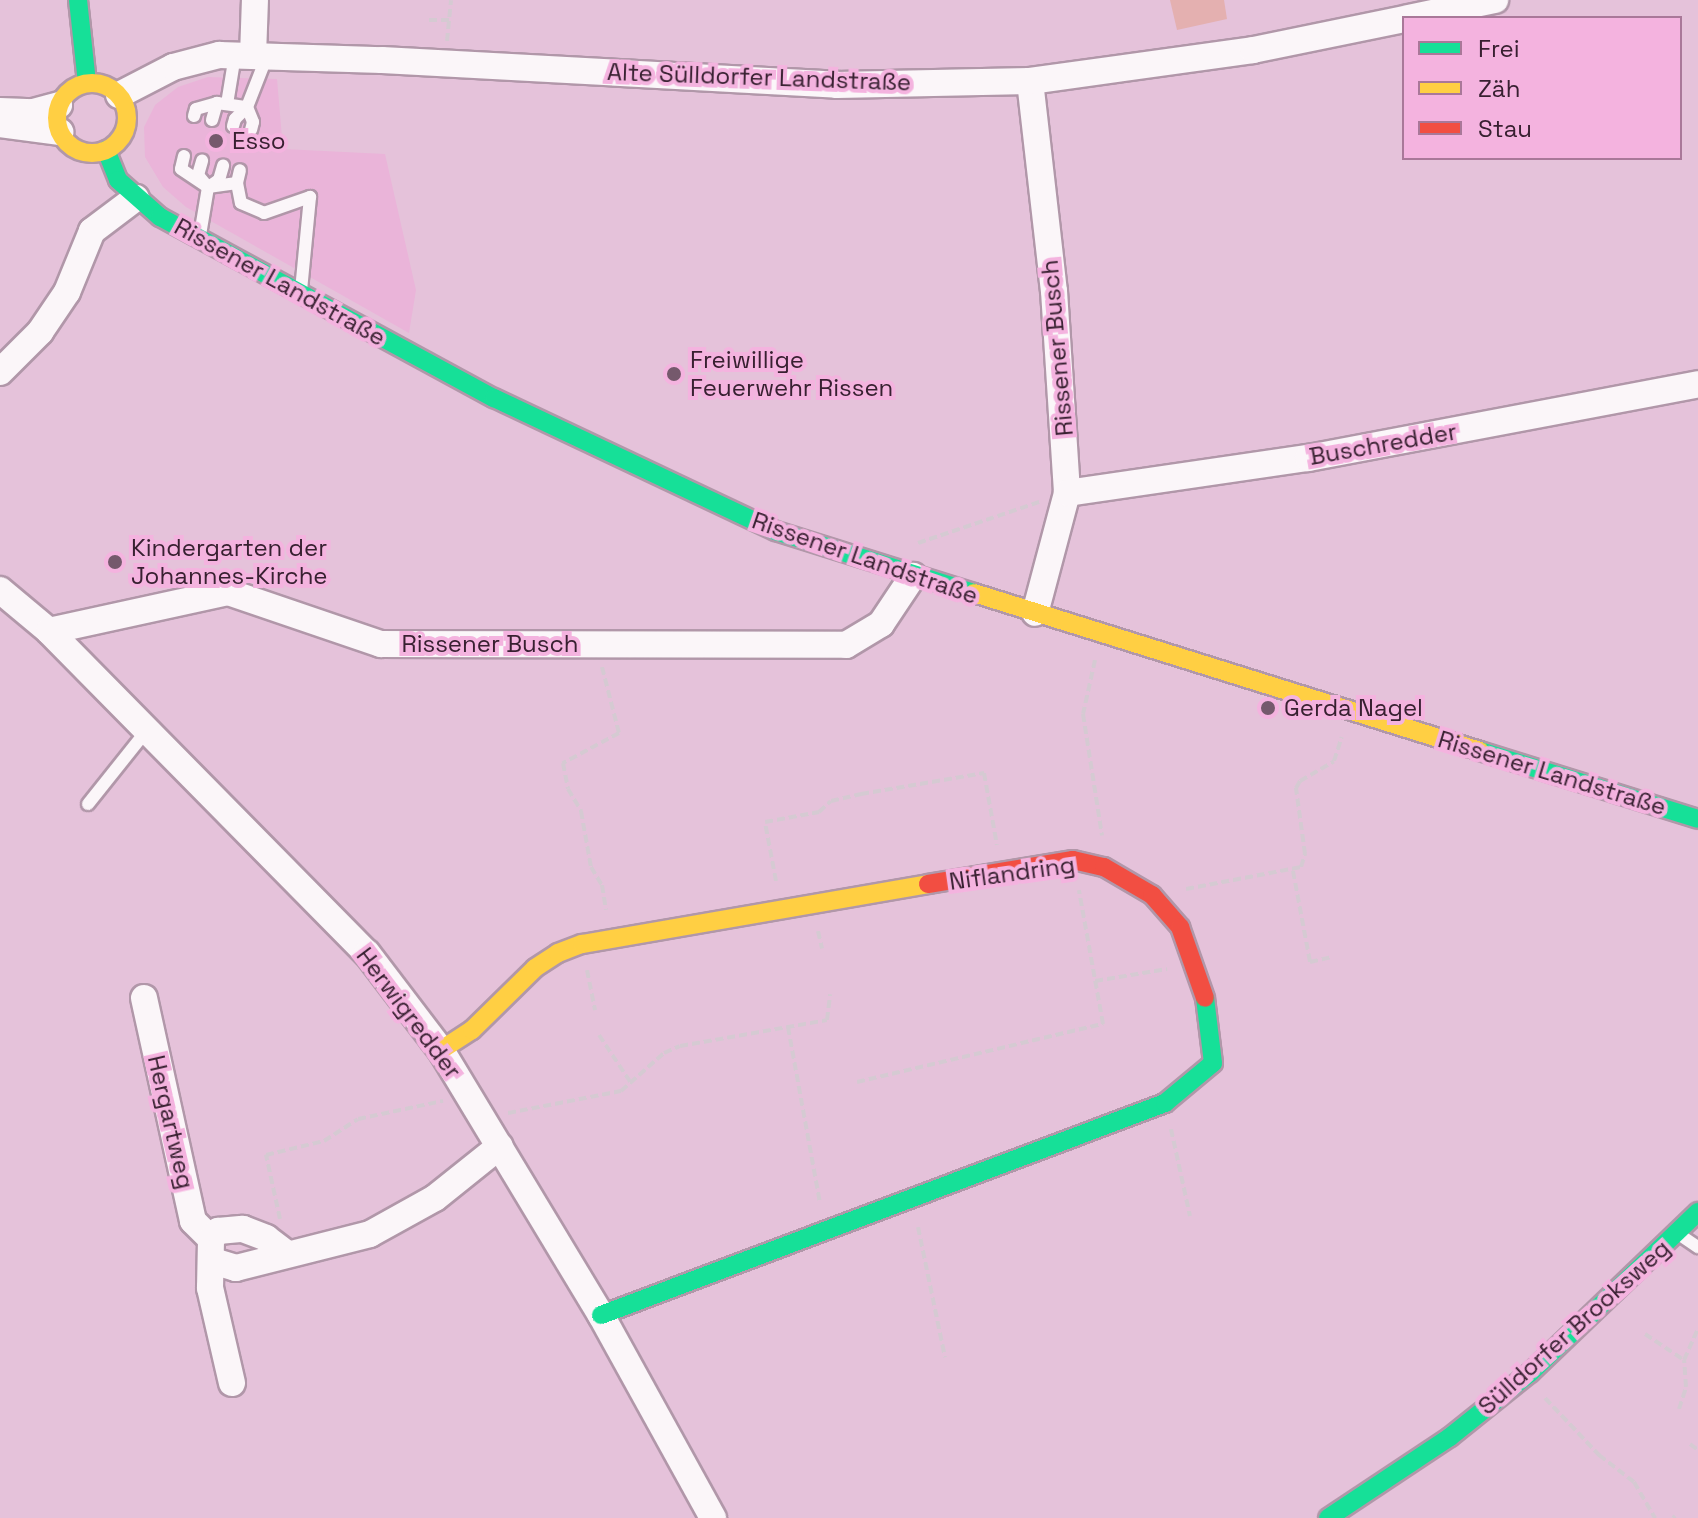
<!DOCTYPE html>
<meta charset="utf-8">
<style>
body{margin:0}
#map{position:relative;width:1698px;height:1518px;overflow:hidden;background:#e5c2da;font-family:"Space Grotesk",sans-serif}
div>[style]{position:absolute}
.built>*{inset:0;background:#eab4d9}
.green>*{inset:0;background:#e4b0b0}
.path>*{height:4px;margin-top:-2px;transform-origin:0;background:repeating-linear-gradient(90deg,#d5cad2 0 8px,transparent 0 12px)}
.roads{filter:drop-shadow(2px 0 #b197a9) drop-shadow(-2px 0 #b197a9) drop-shadow(0 2px #b197a9) drop-shadow(0 -2px #b197a9)}
.lane>*{height:12px;margin:-6px;padding:0 6px;transform-origin:6px;border-radius:6px;background:#fbf6f9}
.street>*{height:26px;margin:-13px;padding:0 13px;transform-origin:13px;border-radius:13px;background:#fbf6f9}
.fast>*{height:18px;margin:-9px;padding:0 9px;transform-origin:9px;border-radius:9px;background:#16e098}
.slow>*{height:18px;margin:-9px;padding:0 9px;transform-origin:9px;border-radius:9px;background:#ffcf43}
.slow>.ring{margin:-9px;padding:0;box-sizing:content-box;background:none;border:18px solid #ffcf43;border-radius:50%}
.jam>*{height:18px;margin:-9px;padding:0 9px;transform-origin:9px;border-radius:9px;background:#f24e42}
.dots>*{width:22px;height:22px;translate:-50% -50%;box-sizing:border-box;border:4px solid #f4b3df;border-radius:50%}
span{translate:-50% -50%;white-space:nowrap;text-align:center;line-height:1.15;-webkit-text-stroke:8px #f4b3df;paint-order:stroke}
.street-label{font-size:24px;color:#382031}
.poi-label{font-size:24px;color:#382031}
.left{translate:0 -50%;text-align:left}
.legend{position:absolute;left:1402px;top:16px;width:280px;height:144px;box-sizing:border-box;background:#f4b3df;border:2px solid #a97899;margin:0;padding:10px 14px;list-style:none;font-size:24px;color:#382031}
.legend li{display:flex;align-items:center;gap:16px;height:40px}
.legend b{width:40px;border:2px solid #a97899}
</style>
<div id="map">
<div class="built">
<i style="clip-path:polygon(208px 77px,277px 79px,283px 149px,385px 154px,416px 290px,409px 333px,186px 207px,163px 187px,145px 157px,144px 127px,155px 105px,178px 87px)"></i>
</div>
<div class="green">
<i style="clip-path:polygon(1170px 0,1224px 0,1227px 19px,1177px 30px)"></i>
</div>
<div class="path">
<i style="left:429px;top:20px;width:20px"></i>
<i style="left:447px;top:41px;width:41px;rotate:-84.4deg"></i>
<i style="left:918px;top:543px;width:128px;rotate:-18.7deg"></i>
<i style="left:1095px;top:660px;width:55px;rotate:102.5deg"></i>
<i style="left:1083px;top:714px;width:123px;rotate:81.1deg"></i>
<i style="left:602px;top:667px;width:68px;rotate:75.6deg"></i>
<i style="left:619px;top:733px;width:64px;rotate:151.8deg"></i>
<i style="left:563px;top:763px;width:26px;rotate:79deg"></i>
<i style="left:568px;top:789px;width:26px;rotate:59deg"></i>
<i style="left:581px;top:811px;width:57px;rotate:79.9deg"></i>
<i style="left:591px;top:867px;width:21px;rotate:59deg"></i>
<i style="left:602px;top:885px;width:25px;rotate:81deg"></i>
<i style="left:1293px;top:871px;width:93px;rotate:79.4deg"></i>
<i style="left:1310px;top:962px;width:23px;rotate:-13deg"></i>
<i style="left:776px;top:881px;width:60px;rotate:-100.6deg"></i>
<i style="left:765px;top:822px;width:55px;rotate:-10.5deg"></i>
<i style="left:819px;top:812px;width:16px;rotate:-43deg"></i>
<i style="left:831px;top:801px;width:31px;rotate:-13deg"></i>
<i style="left:861px;top:794px;width:125px;rotate:-9.7deg"></i>
<i style="left:984px;top:773px;width:73px;rotate:79.8deg"></i>
<i style="left:1186px;top:889px;width:117px;rotate:-10.8deg"></i>
<i style="left:1301px;top:867px;width:14px;rotate:-73deg"></i>
<i style="left:1305px;top:854px;width:67px;rotate:-97.8deg"></i>
<i style="left:1296px;top:788px;width:8px;rotate:-60deg"></i>
<i style="left:1300px;top:781px;width:39px;rotate:-30deg"></i>
<i style="left:1334px;top:761px;width:25px;rotate:-72deg"></i>
<i style="left:818px;top:931px;width:18px;rotate:77deg"></i>
<i style="left:587px;top:970px;width:41px;rotate:78.7deg"></i>
<i style="left:1095px;top:981px;width:73px;rotate:-9.5deg"></i>
<i style="left:788px;top:1027px;width:179px;rotate:79.7deg"></i>
<i style="left:599px;top:1035px;width:58px;rotate:56.3deg"></i>
<i style="left:857px;top:1082px;width:253px;rotate:-13.3deg"></i>
<i style="left:1103px;top:1024px;width:136px;rotate:-100.2deg"></i>
<i style="left:508px;top:1113px;width:115px;rotate:-11deg"></i>
<i style="left:621px;top:1091px;width:57px;rotate:-41.5deg"></i>
<i style="left:664px;top:1053px;width:17px;rotate:-24deg"></i>
<i style="left:680px;top:1046px;width:149px;rotate:-10deg"></i>
<i style="left:827px;top:1020px;width:26px;rotate:-83deg"></i>
<i style="left:1171px;top:1129px;width:89px;rotate:77.7deg"></i>
<i style="left:280px;top:1219px;width:66px;rotate:-102.3deg"></i>
<i style="left:266px;top:1155px;width:60px;rotate:-13.6deg"></i>
<i style="left:324px;top:1141px;width:40px;rotate:-32.9deg"></i>
<i style="left:358px;top:1119px;width:87px;rotate:-12deg"></i>
<i style="left:918px;top:1227px;width:133px;rotate:78.3deg"></i>
<i style="left:1645px;top:1334px;width:47px;rotate:33.7deg"></i>
<i style="left:1545px;top:1398px;width:79px;rotate:46.5deg"></i>
<i style="left:1599px;top:1455px;width:44px;rotate:37.6deg"></i>
<i style="left:1634px;top:1482px;width:42px;rotate:59.7deg"></i>
<i style="left:1679px;top:1409px;width:23px;rotate:-72deg"></i>
<i style="left:1686px;top:1387px;width:27px;rotate:-94deg"></i>
<i style="left:1684px;top:1360px;width:35px;rotate:-66deg"></i>
<i style="left:1690px;top:1444px;width:10px;rotate:37deg"></i>
<i style="left:1673px;top:1518px;width:3px;rotate:-45deg"></i>
</div>
<div class="roads">
<div class="lane">
<i style="left:227px;top:104px;width:50px;rotate:-80.7deg"></i>
<i style="left:247px;top:107px;width:16px;rotate:68deg"></i>
<i style="left:253px;top:122px;width:8px;rotate:104deg"></i>
<i style="left:194px;top:116px;width:7px;rotate:-74deg"></i>
<i style="left:196px;top:109px;width:22px;rotate:-16deg"></i>
<i style="left:217px;top:103px;width:30px;rotate:8deg"></i>
<i style="left:212px;top:120px;width:18px;rotate:-74deg"></i>
<i style="left:233px;top:126px;width:7px;rotate:-74deg"></i>
<i style="left:235px;top:119px;width:17px;rotate:-45deg"></i>
<i style="left:247px;top:107px;width:55px;rotate:-68.6deg"></i>
<i style="left:184px;top:156px;width:13px;rotate:103deg"></i>
<i style="left:181px;top:169px;width:32px;rotate:34deg"></i>
<i style="left:208px;top:187px;width:29px;rotate:-8deg"></i>
<i style="left:237px;top:183px;width:13px;rotate:-77deg"></i>
<i style="left:237px;top:183px;width:20px;rotate:79deg"></i>
<i style="left:241px;top:203px;width:25px;rotate:23deg"></i>
<i style="left:264px;top:213px;width:49px;rotate:-19.2deg"></i>
<i style="left:310px;top:197px;width:93px;rotate:95.5deg"></i>
<i style="left:210px;top:186px;width:11px;rotate:-34deg"></i>
<i style="left:219px;top:180px;width:15px;rotate:-74deg"></i>
<i style="left:200px;top:235px;width:49px;rotate:-80.5deg"></i>
<i style="left:208px;top:187px;width:16px;rotate:-130deg"></i>
<i style="left:198px;top:175px;width:15px;rotate:-74deg"></i>
<i style="left:88px;top:804px;width:95px;rotate:-51.4deg"></i>
<i style="left:1680px;top:1235px;width:22px;rotate:34deg"></i>
</div>
<div class="street">
<i style="left:1408px;top:18px;width:89px;rotate:-11.7deg"></i>
<i style="left:253px;top:56px;width:56px;rotate:-88deg"></i>
<i style="left:1030px;top:81px;width:211px;rotate:83.5deg"></i>
<i style="left:1054px;top:291px;width:202px;rotate:86.3deg"></i>
<i style="left:1067px;top:493px;width:124px;rotate:104.9deg"></i>
<i style="left:119px;top:95px;width:61px;rotate:-27.4deg"></i>
<i style="left:173px;top:67px;width:48px;rotate:-14.6deg"></i>
<i style="left:219px;top:55px;width:163px;rotate:1.8deg"></i>
<i style="left:382px;top:60px;width:456px;rotate:3.1deg"></i>
<i style="left:837px;top:85px;width:193px;rotate:-1.2deg"></i>
<i style="left:1030px;top:81px;width:225px;rotate:-7.9deg"></i>
<i style="left:1253px;top:50px;width:154px;rotate:-11.6deg"></i>
<i style="left:0;top:111px;width:33px;rotate:2deg"></i>
<i style="left:33px;top:112px;width:27px;rotate:-15deg"></i>
<i style="left:0;top:124px;width:61px;rotate:7.6deg"></i>
<i style="left:0;top:372px;width:57px;rotate:-45deg"></i>
<i style="left:40px;top:332px;width:48px;rotate:-56deg"></i>
<i style="left:67px;top:292px;width:66px;rotate:-67.7deg"></i>
<i style="left:92px;top:231px;width:55px;rotate:-36.9deg"></i>
<i style="left:1067px;top:493px;width:244px;rotate:-8.3deg"></i>
<i style="left:1308px;top:458px;width:397px;rotate:-10.7deg"></i>
<i style="left:0;top:590px;width:64px;rotate:39.9deg"></i>
<i style="left:49px;top:631px;width:453px;rotate:45.4deg"></i>
<i style="left:367px;top:953px;width:122px;rotate:52.7deg"></i>
<i style="left:441px;top:1050px;width:310px;rotate:58.9deg"></i>
<i style="left:601px;top:1315px;width:232px;rotate:61.1deg"></i>
<i style="left:49px;top:631px;width:183px;rotate:-12.3deg"></i>
<i style="left:228px;top:592px;width:162px;rotate:18.8deg"></i>
<i style="left:381px;top:644px;width:465px;rotate:0.1deg"></i>
<i style="left:846px;top:645px;width:41px;rotate:-31deg"></i>
<i style="left:881px;top:624px;width:58px;rotate:-56.3deg"></i>
<i style="left:144px;top:998px;width:228px;rotate:77.6deg"></i>
<i style="left:193px;top:1221px;width:25px;rotate:45deg"></i>
<i style="left:213px;top:1261px;width:24px;rotate:17deg"></i>
<i style="left:236px;top:1268px;width:138px;rotate:-14.2deg"></i>
<i style="left:370px;top:1234px;width:74px;rotate:-29deg"></i>
<i style="left:435px;top:1198px;width:83px;rotate:-38.7deg"></i>
<i style="left:232px;top:1383px;width:98px;rotate:-103deg"></i>
<i style="left:210px;top:1288px;width:49px;rotate:-88.8deg"></i>
<i style="left:211px;top:1239px;width:11px;rotate:-49deg"></i>
<i style="left:218px;top:1231px;width:25px;rotate:-5deg"></i>
<i style="left:243px;top:1229px;width:25px;rotate:21deg"></i>
<i style="left:266px;top:1238px;width:26px;rotate:37deg"></i>
</div>
<div class="fast">
<i style="left:78px;top:0;width:83px;rotate:83.8deg"></i>
<i style="left:106px;top:150px;width:32px;rotate:68deg"></i>
<i style="left:118px;top:180px;width:56px;rotate:41.4deg"></i>
<i style="left:160px;top:217px;width:380px;rotate:28.5deg"></i>
<i style="left:494px;top:398px;width:312px;rotate:25.3deg"></i>
<i style="left:776px;top:531px;width:207px;rotate:17.4deg"></i>
<i style="left:1480px;top:751px;width:228px;rotate:17.3deg"></i>
<i style="left:601px;top:1315px;width:603px;rotate:-20.6deg"></i>
<i style="left:1165px;top:1103px;width:62px;rotate:-39.8deg"></i>
<i style="left:1213px;top:1063px;width:65px;rotate:-97deg"></i>
<i style="left:1328px;top:1518px;width:146px;rotate:-33.6deg"></i>
<i style="left:1450px;top:1437px;width:102px;rotate:-38.7deg"></i>
<i style="left:1530px;top:1373px;width:233px;rotate:-43.8deg"></i>
</div>
<div class="slow">
<i class="ring" style="left:57px;top:83px;width:52px;height:52px"></i>
<i style="left:974px;top:593px;width:530px;rotate:17.34deg"></i>
<i style="left:441px;top:1050px;width:37px;rotate:-33deg"></i>
<i style="left:472px;top:1030px;width:88px;rotate:-44.5deg"></i>
<i style="left:535px;top:968px;width:27px;rotate:-33deg"></i>
<i style="left:558px;top:953px;width:26px;rotate:-21deg"></i>
<i style="left:582px;top:944px;width:351px;rotate:-9.8deg"></i>
</div>
<div class="jam">
<i style="left:928px;top:884px;width:147px;rotate:-9.4deg"></i>
<i style="left:1073px;top:860px;width:32px;rotate:13deg"></i>
<i style="left:1104px;top:867px;width:56px;rotate:30.3deg"></i>
<i style="left:1152px;top:895px;width:43px;rotate:48.8deg"></i>
<i style="left:1180px;top:927px;width:75px;rotate:70.6deg"></i>
</div>
</div>
<div class="dots">
<i style="left:216px;top:141px;background:#75596c"></i>
<i style="left:674px;top:374px;background:#75596c"></i>
<i style="left:115px;top:562px;background:#75596c"></i>
<i style="left:1268px;top:708px;background:#75596c"></i>
</div>
<div class="street-label">
<span style="left:759px;top:77px;rotate:2deg">Alte Sülldorfer Landstraße</span>
<span style="left:280px;top:282px;rotate:29deg">Rissener Landstraße</span>
<span style="left:1057px;top:348px;rotate:-95deg">Rissener Busch</span>
<span style="left:1383px;top:444px;rotate:-10deg">Buschredder</span>
<span style="left:865px;top:558px;rotate:19deg">Rissener Landstraße</span>
<span style="left:490px;top:644px">Rissener Busch</span>
<span style="left:1552px;top:773px;rotate:17deg">Rissener Landstraße</span>
<span style="left:1012px;top:873px;rotate:-8deg">Niflandring</span>
<span style="left:409px;top:1013px;rotate:53deg">Herwigredder</span>
<span style="left:171px;top:1122px;rotate:77deg">Hergartweg</span>
<span style="left:1574px;top:1327px;rotate:-42deg">Sülldorfer Brooksweg</span>
</div>
<div class="poi-label">
<span class="left" style="left:232px;top:141px">Esso</span>
<span class="left" style="left:690px;top:374px">Freiwillige<br>Feuerwehr Rissen</span>
<span class="left" style="left:131px;top:562px">Kindergarten der<br>Johannes-Kirche</span>
<span class="left" style="left:1284px;top:708px">Gerda Nagel</span>
</div>
<ul class="legend">
<li><b style="height:10px;background:#16e098"></b>Frei</li>
<li><b style="height:10px;background:#ffcf43"></b>Zäh</li>
<li><b style="height:10px;background:#f24e42"></b>Stau</li>
</ul>
</div>
